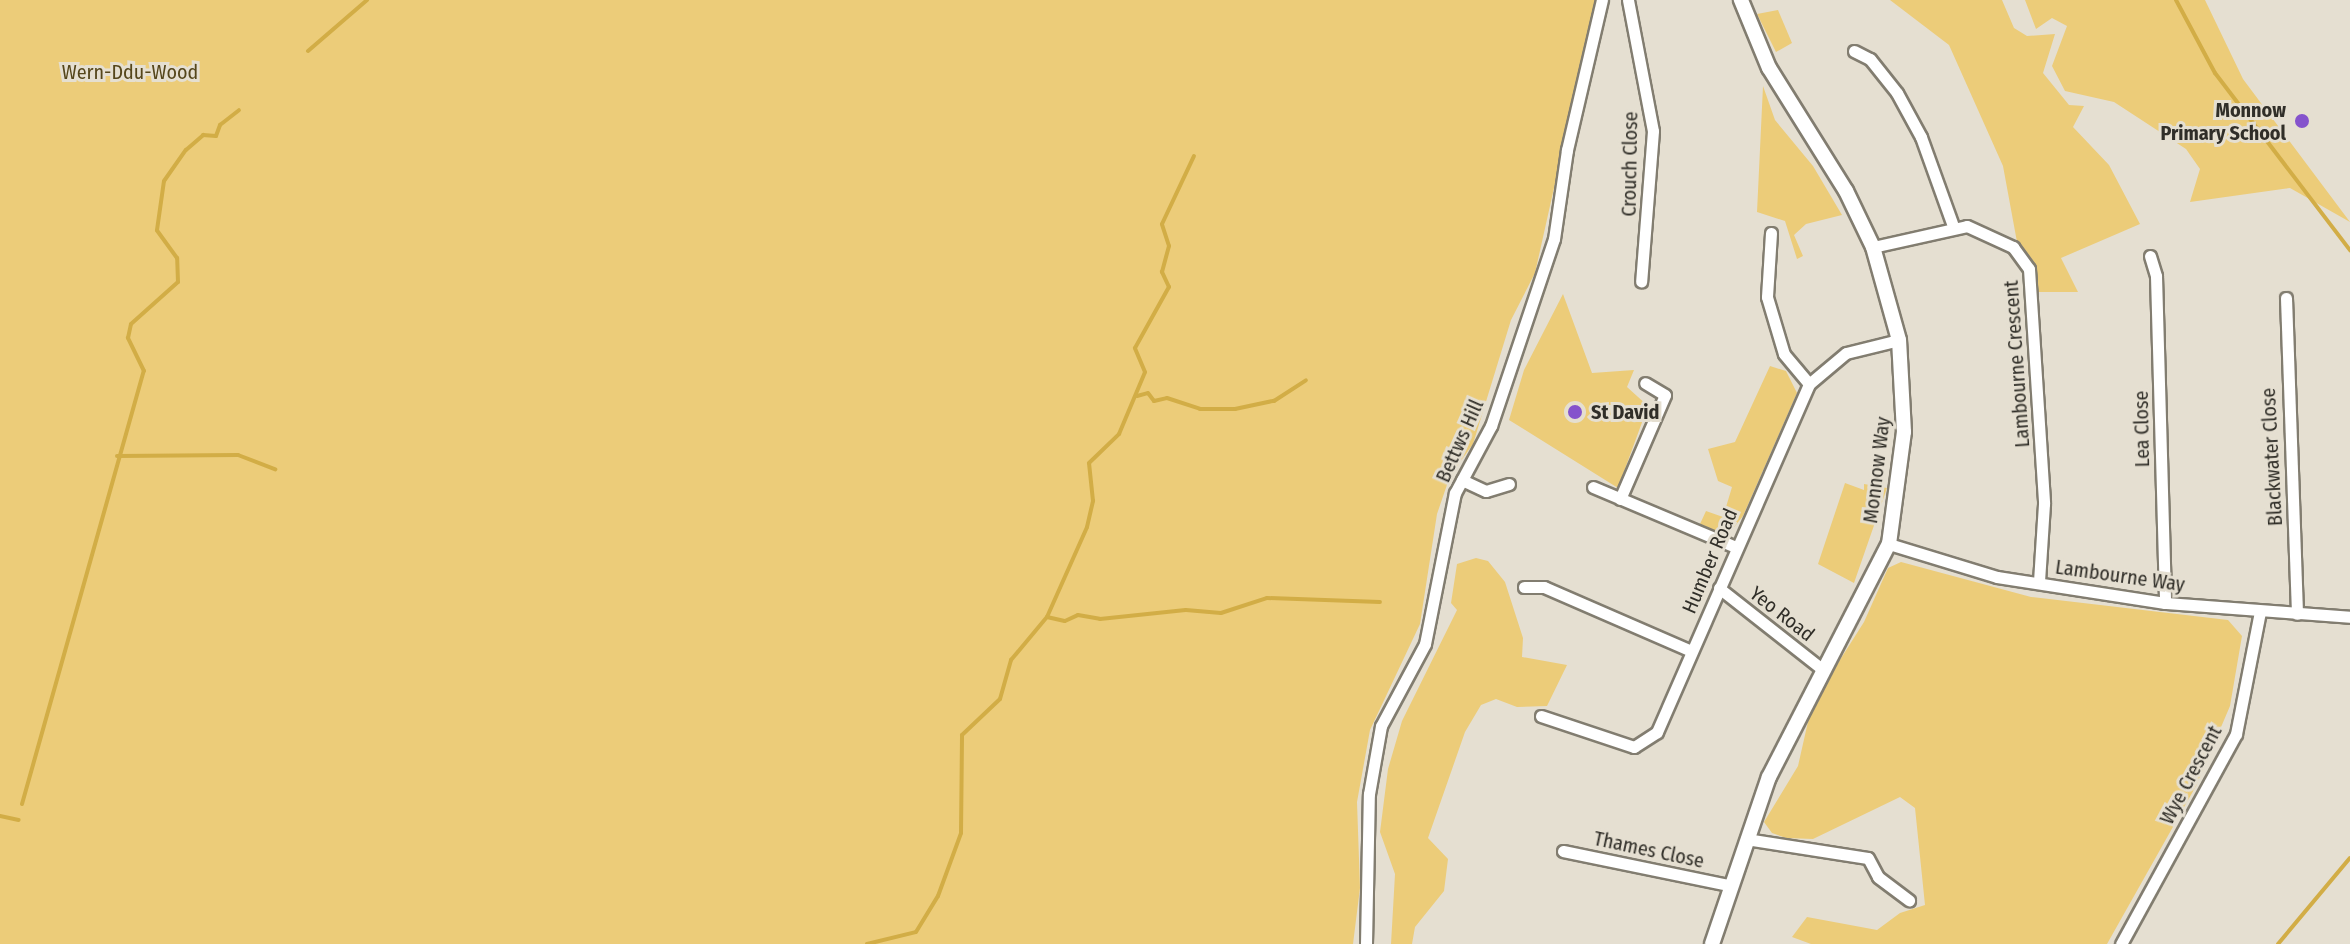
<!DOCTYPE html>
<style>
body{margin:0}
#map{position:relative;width:2350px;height:944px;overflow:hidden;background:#e5dfd1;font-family:"Fira Sans Condensed",sans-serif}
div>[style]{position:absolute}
.green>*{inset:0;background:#eccc79}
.stream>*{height:4px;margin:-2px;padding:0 2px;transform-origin:2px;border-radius:2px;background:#d2ad46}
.roads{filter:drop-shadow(2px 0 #827d70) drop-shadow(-2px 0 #827d70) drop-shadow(0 2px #827d70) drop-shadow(0 -2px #827d70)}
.minor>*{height:11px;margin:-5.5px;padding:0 5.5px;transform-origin:5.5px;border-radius:5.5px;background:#fff}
.tertiary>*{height:14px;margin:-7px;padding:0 7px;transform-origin:7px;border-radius:7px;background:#fff}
.dots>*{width:22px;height:22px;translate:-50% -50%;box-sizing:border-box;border:4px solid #e5dfd1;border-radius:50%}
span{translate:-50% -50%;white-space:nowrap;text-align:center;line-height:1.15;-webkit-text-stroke:6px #e5dfd1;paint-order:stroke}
.park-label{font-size:20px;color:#55461b}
.poi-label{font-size:20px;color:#302e28;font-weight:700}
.right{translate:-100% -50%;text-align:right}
.left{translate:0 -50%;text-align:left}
.street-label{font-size:20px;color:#302e28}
</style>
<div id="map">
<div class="green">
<i style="clip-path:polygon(0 0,1596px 0,1535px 273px,1511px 320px,1473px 444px,1450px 476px,1437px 514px,1420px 624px,1370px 730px,1357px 802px,1360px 888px,1353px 944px,0 944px)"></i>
<i style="clip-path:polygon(1890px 0,2002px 0,2014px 28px,2027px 36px,2055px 34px,2043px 73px,2069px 105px,2084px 106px,2073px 127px,2109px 165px,2140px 224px,2061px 258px,2078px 292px,2038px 292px,2031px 258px,2017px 242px,2003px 166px,1949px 45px)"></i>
<i style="clip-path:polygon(2025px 0,2205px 0,2243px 79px,2350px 222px,2290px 188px,2190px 202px,2200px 169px,2186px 149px,2114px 102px,2065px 91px,2052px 66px,2067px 26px,2052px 18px,2036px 29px)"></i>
<i style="clip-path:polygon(1778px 10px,1792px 43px,1776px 52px,1757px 14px)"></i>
<i style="clip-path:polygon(1763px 86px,1775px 120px,1813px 166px,1842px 215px,1806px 224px,1794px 235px,1803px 256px,1797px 259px,1785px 221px,1757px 212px)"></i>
<i style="clip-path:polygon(1563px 294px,1592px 373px,1634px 370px,1627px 387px,1648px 406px,1618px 488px,1509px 420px,1524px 370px)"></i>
<i style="clip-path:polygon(1770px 366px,1786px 371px,1797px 393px,1743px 516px,1731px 531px,1717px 532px,1700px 524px,1706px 511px,1723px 517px,1732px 487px,1718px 481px,1708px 449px,1735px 442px)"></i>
<i style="clip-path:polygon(1845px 483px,1864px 490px,1864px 484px,1887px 488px,1854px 583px,1818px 564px)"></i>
<i style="clip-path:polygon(1476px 558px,1488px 561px,1505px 582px,1523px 638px,1522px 657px,1567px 665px,1547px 706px,1517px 707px,1496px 699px,1481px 705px,1465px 732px,1428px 838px,1448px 859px,1444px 891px,1415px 927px,1412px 944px,1391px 944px,1395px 874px,1380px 832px,1388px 769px,1402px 721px,1457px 610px,1451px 603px,1457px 564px)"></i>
<i style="clip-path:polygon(1901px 562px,2031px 597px,2228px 620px,2242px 636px,2230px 706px,2196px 786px,2107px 944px,1811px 944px,1792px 937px,1807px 917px,1877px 930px,1900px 913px,1925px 905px,1915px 808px,1900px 797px,1813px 839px,1786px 838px,1772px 833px,1764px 822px,1798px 766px,1812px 704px,1864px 622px,1888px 568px)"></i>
</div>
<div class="stream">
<i style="left:2176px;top:0;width:83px;rotate:61.9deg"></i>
<i style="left:2215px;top:73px;width:223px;rotate:52.7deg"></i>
<i style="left:308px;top:51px;width:78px;rotate:-40.8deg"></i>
<i style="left:1137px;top:396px;width:11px;rotate:-15deg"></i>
<i style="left:1148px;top:393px;width:10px;rotate:53deg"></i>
<i style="left:1154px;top:401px;width:13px;rotate:-13deg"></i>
<i style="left:1167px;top:398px;width:35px;rotate:18deg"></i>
<i style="left:1200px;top:409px;width:35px"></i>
<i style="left:1235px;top:409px;width:40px;rotate:-12deg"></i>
<i style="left:1274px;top:401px;width:38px;rotate:-33deg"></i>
<i style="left:117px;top:456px;width:121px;rotate:-0.5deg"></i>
<i style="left:238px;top:455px;width:40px;rotate:21deg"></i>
<i style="left:1047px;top:617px;width:18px;rotate:13deg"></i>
<i style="left:1065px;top:621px;width:14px;rotate:-25deg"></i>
<i style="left:1078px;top:615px;width:22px;rotate:10deg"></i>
<i style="left:1100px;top:619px;width:86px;rotate:-6deg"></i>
<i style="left:1186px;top:610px;width:35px;rotate:5deg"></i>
<i style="left:1221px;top:613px;width:48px;rotate:-18.1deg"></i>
<i style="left:1267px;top:598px;width:113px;rotate:2deg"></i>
<i style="left:22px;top:804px;width:450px;rotate:-74.3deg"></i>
<i style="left:144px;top:371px;width:37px;rotate:-116deg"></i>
<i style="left:128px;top:338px;width:14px;rotate:-78deg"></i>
<i style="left:131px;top:324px;width:63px;rotate:-41.8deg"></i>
<i style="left:178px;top:282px;width:24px;rotate:-92deg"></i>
<i style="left:177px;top:258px;width:34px;rotate:-126deg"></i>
<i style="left:157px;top:230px;width:49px;rotate:-81.9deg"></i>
<i style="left:164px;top:181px;width:38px;rotate:-55deg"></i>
<i style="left:186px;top:150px;width:23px;rotate:-41deg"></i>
<i style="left:203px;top:135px;width:13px;rotate:4deg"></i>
<i style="left:216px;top:136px;width:12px;rotate:-70deg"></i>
<i style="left:220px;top:125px;width:24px;rotate:-38deg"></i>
<i style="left:0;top:816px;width:19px;rotate:12deg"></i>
<i style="left:867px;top:944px;width:50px;rotate:-13.8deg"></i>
<i style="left:916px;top:932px;width:42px;rotate:-58.6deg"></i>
<i style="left:938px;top:896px;width:67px;rotate:-69.9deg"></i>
<i style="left:961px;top:833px;width:98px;rotate:-89.4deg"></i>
<i style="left:962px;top:735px;width:52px;rotate:-43.5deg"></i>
<i style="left:1000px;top:699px;width:41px;rotate:-74.2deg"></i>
<i style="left:1011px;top:660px;width:56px;rotate:-50.1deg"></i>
<i style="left:1047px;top:617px;width:98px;rotate:-66deg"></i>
<i style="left:1087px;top:527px;width:27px;rotate:-77deg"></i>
<i style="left:1093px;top:501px;width:38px;rotate:-96deg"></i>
<i style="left:1089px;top:463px;width:42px;rotate:-44deg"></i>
<i style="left:1119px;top:434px;width:67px;rotate:-67.2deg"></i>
<i style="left:1145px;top:372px;width:26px;rotate:-113deg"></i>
<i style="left:1135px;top:348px;width:70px;rotate:-60.9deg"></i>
<i style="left:1169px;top:287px;width:17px;rotate:-115deg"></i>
<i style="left:1162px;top:272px;width:27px;rotate:-75deg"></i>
<i style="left:1169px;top:246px;width:23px;rotate:-108deg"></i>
<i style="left:1162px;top:224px;width:75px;rotate:-64.8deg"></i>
<i style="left:2278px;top:944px;width:112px;rotate:-50.1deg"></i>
</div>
<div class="roads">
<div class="minor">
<i style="left:1628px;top:0;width:133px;rotate:79.2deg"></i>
<i style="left:1653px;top:131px;width:151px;rotate:94.5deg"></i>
<i style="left:1854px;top:51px;width:18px;rotate:27deg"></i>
<i style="left:1870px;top:59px;width:43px;rotate:51.5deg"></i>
<i style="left:1897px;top:93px;width:50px;rotate:61.4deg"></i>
<i style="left:1921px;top:137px;width:95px;rotate:70.2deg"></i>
<i style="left:1771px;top:233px;width:64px;rotate:93.6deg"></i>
<i style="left:1767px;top:297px;width:59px;rotate:73.4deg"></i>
<i style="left:1784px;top:354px;width:39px;rotate:50deg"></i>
<i style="left:1873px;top:247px;width:96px;rotate:-12.6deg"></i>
<i style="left:1967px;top:226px;width:51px;rotate:24.5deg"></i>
<i style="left:2013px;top:247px;width:27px;rotate:54deg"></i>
<i style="left:2029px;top:269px;width:235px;rotate:86.3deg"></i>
<i style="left:2044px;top:504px;width:78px;rotate:93.7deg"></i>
<i style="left:2150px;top:256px;width:21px;rotate:73deg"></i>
<i style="left:2156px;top:276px;width:327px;rotate:88.4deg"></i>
<i style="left:2286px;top:298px;width:316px;rotate:88deg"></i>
<i style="left:1462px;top:480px;width:26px;rotate:25deg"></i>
<i style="left:1486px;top:491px;width:24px;rotate:-17deg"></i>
<i style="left:1593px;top:487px;width:155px;rotate:22.8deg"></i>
<i style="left:1620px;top:499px;width:113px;rotate:-66.6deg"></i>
<i style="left:1665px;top:395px;width:23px;rotate:-149deg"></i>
<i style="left:1889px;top:544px;width:113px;rotate:17deg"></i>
<i style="left:1997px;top:577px;width:170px;rotate:8.8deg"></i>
<i style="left:2165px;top:603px;width:186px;rotate:4.3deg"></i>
<i style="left:1524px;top:587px;width:20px"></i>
<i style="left:1544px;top:587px;width:160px;rotate:23.5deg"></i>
<i style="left:1719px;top:588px;width:131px;rotate:38.2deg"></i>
<i style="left:1541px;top:716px;width:98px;rotate:18.4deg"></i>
<i style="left:1634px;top:747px;width:27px;rotate:-33deg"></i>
<i style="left:1657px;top:732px;width:380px;rotate:-66.4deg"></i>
<i style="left:1809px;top:384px;width:48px;rotate:-40deg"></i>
<i style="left:1846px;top:353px;width:55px;rotate:-13.8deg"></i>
<i style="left:1746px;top:839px;width:123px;rotate:8.9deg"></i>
<i style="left:1868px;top:858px;width:21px;rotate:62deg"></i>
<i style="left:1878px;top:877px;width:39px;rotate:37deg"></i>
<i style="left:1563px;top:851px;width:168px;rotate:11.6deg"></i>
<i style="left:1366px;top:944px;width:150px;rotate:-88.9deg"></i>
<i style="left:1369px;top:794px;width:69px;rotate:-80deg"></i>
<i style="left:1381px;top:726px;width:93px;rotate:-61.8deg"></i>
<i style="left:1425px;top:644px;width:154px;rotate:-78.8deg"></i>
<i style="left:1455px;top:493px;width:76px;rotate:-61.8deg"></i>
<i style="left:1491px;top:426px;width:197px;rotate:-71.4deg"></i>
<i style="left:1554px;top:239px;width:90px;rotate:-81.7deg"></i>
<i style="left:1567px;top:150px;width:154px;rotate:-76.9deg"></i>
<i style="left:2121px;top:944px;width:239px;rotate:-61.3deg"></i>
<i style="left:2236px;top:734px;width:124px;rotate:-78.9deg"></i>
</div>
<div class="tertiary">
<i style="left:1712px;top:944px;width:176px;rotate:-71.2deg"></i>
<i style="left:1769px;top:777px;width:262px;rotate:-62.8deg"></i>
<i style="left:1889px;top:544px;width:113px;rotate:-82.4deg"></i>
<i style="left:1904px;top:432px;width:92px;rotate:-93.1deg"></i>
<i style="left:1899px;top:340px;width:97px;rotate:-105.6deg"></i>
<i style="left:1873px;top:247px;width:62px;rotate:-115.7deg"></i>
<i style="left:1846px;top:191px;width:145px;rotate:-122deg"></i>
<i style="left:1769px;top:68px;width:74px;rotate:-112.4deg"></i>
</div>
</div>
<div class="dots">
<i style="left:2302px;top:121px;background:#8553cc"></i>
<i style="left:1575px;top:412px;background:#8553cc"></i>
</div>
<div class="park-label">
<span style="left:130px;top:72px">Wern-Ddu-Wood</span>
</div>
<div class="poi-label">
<span class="right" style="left:2286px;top:122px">Monnow<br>Primary School</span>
<span class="left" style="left:1591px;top:412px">St David</span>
</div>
<div class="street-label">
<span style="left:1630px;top:164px;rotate:-89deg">Crouch Close</span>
<span style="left:2017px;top:364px;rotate:-94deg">Lambourne Crescent</span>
<span style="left:2142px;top:429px;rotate:-91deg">Lea Close</span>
<span style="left:1460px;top:441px;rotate:-66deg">Bettws Hill</span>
<span style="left:2272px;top:457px;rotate:-93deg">Blackwater Close</span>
<span style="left:1877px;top:470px;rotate:-83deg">Monnow Way</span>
<span style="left:1710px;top:561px;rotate:-67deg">Humber Road</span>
<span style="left:2120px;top:576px;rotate:8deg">Lambourne Way</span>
<span style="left:1782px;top:614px;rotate:38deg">Yeo Road</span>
<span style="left:2191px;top:775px;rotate:-62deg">Wye Crescent</span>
<span style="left:1649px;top:850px;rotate:12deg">Thames Close</span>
</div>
</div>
